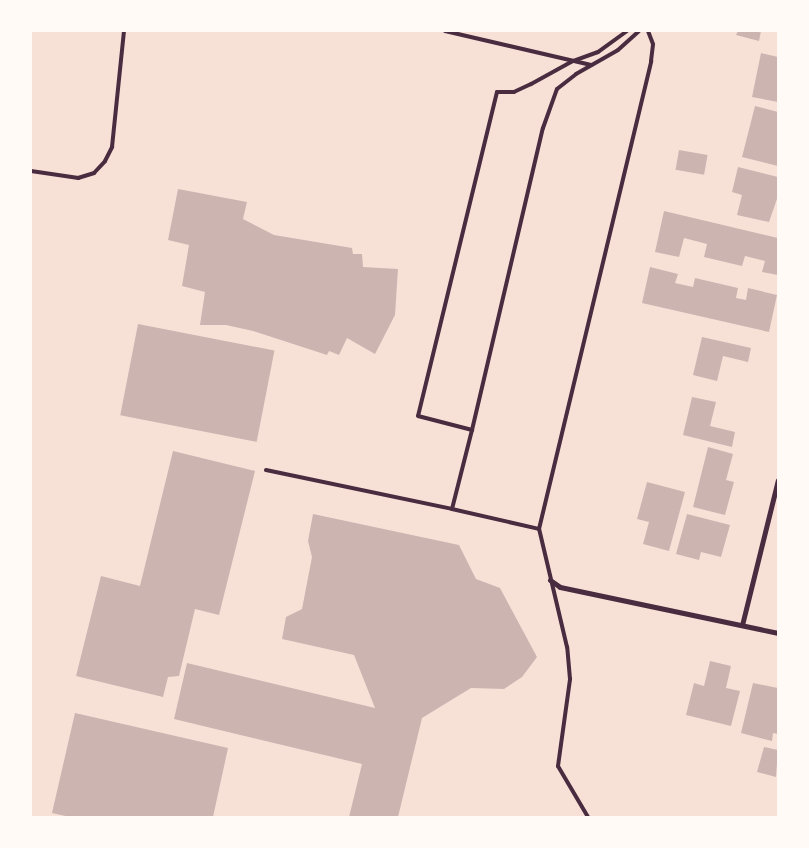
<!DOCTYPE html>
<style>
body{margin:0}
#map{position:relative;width:809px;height:848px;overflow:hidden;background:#f7e1d7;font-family:"Exo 2",sans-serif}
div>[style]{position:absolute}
.building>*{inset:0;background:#ccb4b1;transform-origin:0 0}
.service>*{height:4px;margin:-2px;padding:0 2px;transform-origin:2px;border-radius:2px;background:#4a2c40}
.minor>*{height:5px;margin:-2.5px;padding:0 2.5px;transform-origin:2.5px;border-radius:2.5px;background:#4a2c40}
span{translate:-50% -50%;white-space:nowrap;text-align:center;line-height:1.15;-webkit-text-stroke:4px #fffaf5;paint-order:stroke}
.frame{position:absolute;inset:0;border:32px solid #fffaf5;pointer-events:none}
</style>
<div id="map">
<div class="building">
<i style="clip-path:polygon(738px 31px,761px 31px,759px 41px,736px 35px)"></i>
<i style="clip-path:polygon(761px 53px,778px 57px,778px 102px,752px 97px)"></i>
<i style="clip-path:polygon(755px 106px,778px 112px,778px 166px,742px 157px)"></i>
<i style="left:679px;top:150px;width:29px;height:20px;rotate:10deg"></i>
<i style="clip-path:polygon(738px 167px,778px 177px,778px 196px,769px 222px,737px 215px,742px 195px,732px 192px)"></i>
<i style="clip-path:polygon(178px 189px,247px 202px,243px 219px,274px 235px,352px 248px,353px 254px,362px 254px,363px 267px,398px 269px,395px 315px,375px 354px,347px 338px,339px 355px,329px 351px,327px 355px,253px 331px,226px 325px,200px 325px,205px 292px,182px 286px,189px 245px,168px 240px)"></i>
<i style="clip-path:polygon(664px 211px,778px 238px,778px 275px,762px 272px,765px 261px,745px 256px,742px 266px,704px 257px,707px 244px,684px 238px,679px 257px,655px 252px)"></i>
<i style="clip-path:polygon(650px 267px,678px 274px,675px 283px,693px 287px,695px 278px,738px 288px,736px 298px,746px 300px,748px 288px,777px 295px,769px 332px,642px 303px)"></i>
<i style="left:138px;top:324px;width:139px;height:93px;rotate:11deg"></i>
<i style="clip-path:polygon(702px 337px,751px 348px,748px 362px,723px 356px,717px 381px,693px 375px)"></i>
<i style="clip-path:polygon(692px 397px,716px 402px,710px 426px,735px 432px,732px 447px,683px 435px)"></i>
<i style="clip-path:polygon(708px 447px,733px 454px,726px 480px,734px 482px,725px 515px,693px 507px)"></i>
<i style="clip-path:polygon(173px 451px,255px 471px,219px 615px,195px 609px,179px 676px,168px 677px,163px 697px,76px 676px,101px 576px,140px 586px)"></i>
<i style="clip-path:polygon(647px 482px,685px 492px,669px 551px,643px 544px,649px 522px,637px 519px)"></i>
<i style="clip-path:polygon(313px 514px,459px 545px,476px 579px,500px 588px,537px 657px,522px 677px,504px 689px,471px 688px,422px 718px,398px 817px,349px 817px,362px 764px,174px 719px,187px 663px,375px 708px,354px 655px,282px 639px,286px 617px,302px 609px,312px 557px,308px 541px)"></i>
<i style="clip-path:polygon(687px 514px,730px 525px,721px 557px,701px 552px,699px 560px,676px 554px)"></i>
<i style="clip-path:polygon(710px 661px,731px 666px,726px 688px,740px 691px,731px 726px,686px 715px,694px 683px,704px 686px)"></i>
<i style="clip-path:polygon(753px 683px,778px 688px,778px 734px,773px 733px,772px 741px,741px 733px)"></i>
<i style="clip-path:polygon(75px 713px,228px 748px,213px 817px,70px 817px,52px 813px)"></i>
<i style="clip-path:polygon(764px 747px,778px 750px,776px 777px,757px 772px)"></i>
</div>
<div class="service">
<i style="left:445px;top:31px;width:150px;rotate:13.1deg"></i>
<i style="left:627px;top:31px;width:36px;rotate:144deg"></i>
<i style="left:598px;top:52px;width:29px;rotate:160deg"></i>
<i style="left:571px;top:62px;width:46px;rotate:151.2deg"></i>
<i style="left:531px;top:84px;width:19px;rotate:155deg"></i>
<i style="left:514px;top:92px;width:17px;rotate:180deg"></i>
<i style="left:497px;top:92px;width:333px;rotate:103.7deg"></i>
<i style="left:418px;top:416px;width:56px;rotate:14.5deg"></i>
<i style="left:472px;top:430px;width:310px;rotate:-76.8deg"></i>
<i style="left:543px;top:128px;width:41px;rotate:-70.3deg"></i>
<i style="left:557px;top:89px;width:24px;rotate:-38deg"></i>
<i style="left:576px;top:74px;width:48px;rotate:-29.7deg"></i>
<i style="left:618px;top:50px;width:28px;rotate:-42deg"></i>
<i style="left:31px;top:171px;width:48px;rotate:8.5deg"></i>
<i style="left:78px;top:178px;width:17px;rotate:-17deg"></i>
<i style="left:94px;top:173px;width:16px;rotate:-47deg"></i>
<i style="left:105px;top:161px;width:16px;rotate:-63deg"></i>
<i style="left:112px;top:147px;width:117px;rotate:-84.1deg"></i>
<i style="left:266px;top:470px;width:190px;rotate:11.8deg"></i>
<i style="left:452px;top:509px;width:81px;rotate:-75.8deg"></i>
<i style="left:452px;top:509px;width:89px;rotate:12.9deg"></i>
<i style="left:588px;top:817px;width:59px;rotate:-120.5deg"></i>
<i style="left:558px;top:766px;width:88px;rotate:-82.1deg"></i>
<i style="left:570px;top:679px;width:32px;rotate:-95deg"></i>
<i style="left:567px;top:647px;width:121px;rotate:-103.3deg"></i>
<i style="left:539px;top:529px;width:481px;rotate:-76.5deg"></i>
<i style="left:651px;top:61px;width:17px;rotate:-83deg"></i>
<i style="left:653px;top:44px;width:14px;rotate:-111deg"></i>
</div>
<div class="minor">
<i style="left:550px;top:580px;width:12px;rotate:35deg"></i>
<i style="left:560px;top:587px;width:223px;rotate:11.9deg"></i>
<i style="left:742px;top:625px;width:149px;rotate:-76.1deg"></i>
</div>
<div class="frame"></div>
</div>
